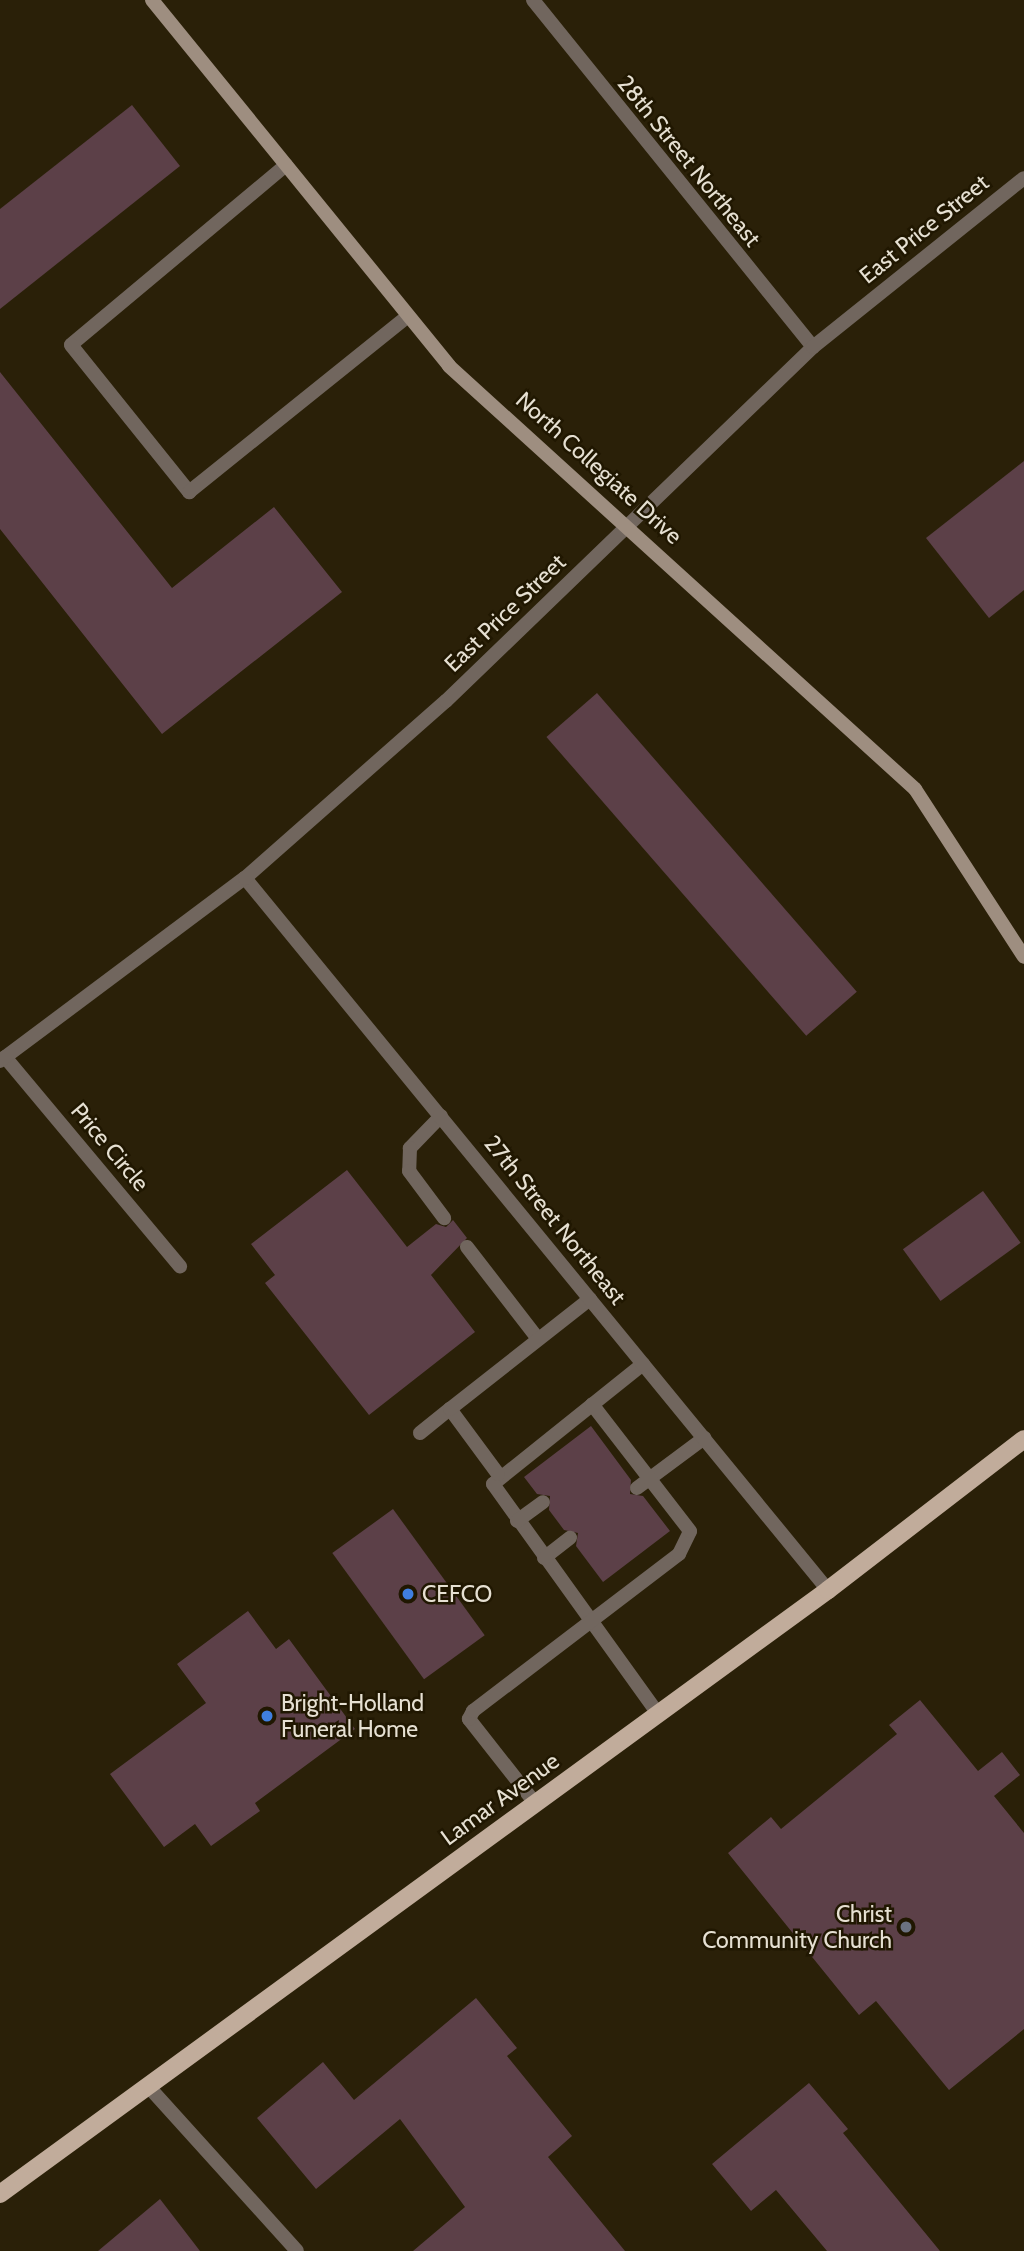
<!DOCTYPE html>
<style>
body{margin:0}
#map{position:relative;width:1024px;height:2251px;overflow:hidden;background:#2a2008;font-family:Cabin,sans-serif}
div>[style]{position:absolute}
.building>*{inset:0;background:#5c4048;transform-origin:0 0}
.lane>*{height:14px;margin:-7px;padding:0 7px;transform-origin:7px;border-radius:7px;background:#71665e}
.street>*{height:14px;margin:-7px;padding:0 7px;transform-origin:7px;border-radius:7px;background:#71665e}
.secondary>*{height:14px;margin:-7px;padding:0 7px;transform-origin:7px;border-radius:7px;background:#9e8e80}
.primary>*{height:18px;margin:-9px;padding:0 9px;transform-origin:9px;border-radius:9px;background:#c1ac9b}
.dots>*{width:19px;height:19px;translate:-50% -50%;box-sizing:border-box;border:4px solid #201701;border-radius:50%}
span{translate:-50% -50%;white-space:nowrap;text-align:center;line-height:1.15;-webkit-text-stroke:5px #201701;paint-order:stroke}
.street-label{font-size:23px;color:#e6e0d2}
.poi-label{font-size:23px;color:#e6e0d2}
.left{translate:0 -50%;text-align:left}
.right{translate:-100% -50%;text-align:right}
</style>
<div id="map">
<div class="building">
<i style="clip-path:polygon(132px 105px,180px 166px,0 309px,0 209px)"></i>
<i style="clip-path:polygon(0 372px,172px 588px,274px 507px,342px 592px,162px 734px,0 529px)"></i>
<i style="clip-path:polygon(1024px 461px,1024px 590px,989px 618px,926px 538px)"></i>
<i style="left:597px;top:693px;width:396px;height:67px;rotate:49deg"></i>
<i style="clip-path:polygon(347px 1170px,407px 1247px,436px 1224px,446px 1227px,453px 1220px,467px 1238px,431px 1275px,475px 1332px,369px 1415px,265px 1283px,275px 1275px,251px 1244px)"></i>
<i style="left:983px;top:1191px;width:64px;height:99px;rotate:54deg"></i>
<i style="clip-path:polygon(591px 1426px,631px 1480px,630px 1494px,643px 1496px,670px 1531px,603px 1582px,576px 1546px,578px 1533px,564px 1530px,549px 1510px,550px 1496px,537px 1494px,524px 1477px)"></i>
<i style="left:393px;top:1509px;width:156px;height:75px;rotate:54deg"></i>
<i style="clip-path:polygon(248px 1611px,276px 1649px,289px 1639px,355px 1729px,255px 1803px,260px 1811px,211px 1846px,195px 1824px,164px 1847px,110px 1774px,206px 1703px,177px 1664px)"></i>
<i style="clip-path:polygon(920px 1700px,978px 1771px,1002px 1752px,1020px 1775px,994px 1796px,1024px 1833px,1024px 2029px,949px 2090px,876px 2001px,859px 2015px,728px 1853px,771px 1817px,781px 1829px,897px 1734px,889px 1725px)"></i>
<i style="clip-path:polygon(476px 1998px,517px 2048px,507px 2056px,572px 2136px,548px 2157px,625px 2251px,413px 2251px,465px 2207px,400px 2119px,316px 2189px,257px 2118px,323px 2062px,354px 2100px)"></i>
<i style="clip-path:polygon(809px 2083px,848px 2129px,843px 2133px,940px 2251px,827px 2251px,776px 2190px,751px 2211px,712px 2164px)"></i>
<i style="clip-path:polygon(160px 2199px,200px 2251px,98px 2251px)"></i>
</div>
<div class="lane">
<i style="left:286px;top:165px;width:280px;rotate:140.1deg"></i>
<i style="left:71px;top:345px;width:189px;rotate:51.2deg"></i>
<i style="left:189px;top:492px;width:281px;rotate:-38.8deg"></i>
<i style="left:441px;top:1116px;width:45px;rotate:134.1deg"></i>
<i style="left:410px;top:1148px;width:23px;rotate:92deg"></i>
<i style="left:409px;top:1171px;width:59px;rotate:53.3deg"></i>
<i style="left:467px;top:1247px;width:116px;rotate:52.3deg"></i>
<i style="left:643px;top:1364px;width:192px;rotate:141.3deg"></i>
<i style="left:493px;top:1484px;width:283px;rotate:54.3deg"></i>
<i style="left:420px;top:1433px;width:38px;rotate:-39deg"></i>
<i style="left:498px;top:1474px;width:81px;rotate:-126.4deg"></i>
<i style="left:450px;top:1409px;width:178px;rotate:-38.2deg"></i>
<i style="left:637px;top:1488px;width:84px;rotate:-36.7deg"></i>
<i style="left:517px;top:1521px;width:32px;rotate:-36deg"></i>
<i style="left:544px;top:1558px;width:33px;rotate:-38deg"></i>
<i style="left:535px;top:1803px;width:107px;rotate:-128.2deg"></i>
<i style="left:469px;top:1719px;width:9px;rotate:-63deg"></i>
<i style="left:473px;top:1711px;width:259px;rotate:-37.3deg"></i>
<i style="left:679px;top:1554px;width:25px;rotate:-64deg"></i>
<i style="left:690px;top:1531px;width:160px;rotate:-127.7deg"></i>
<i style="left:148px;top:2086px;width:222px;rotate:47.9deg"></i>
</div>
<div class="street">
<i style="left:533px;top:0;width:446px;rotate:51.1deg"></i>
<i style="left:245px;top:878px;width:920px;rotate:50.69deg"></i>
<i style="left:5px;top:1057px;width:273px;rotate:50.1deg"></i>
<i style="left:0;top:1061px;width:306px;rotate:-36.8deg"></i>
<i style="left:245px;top:878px;width:268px;rotate:-41.4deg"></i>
<i style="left:446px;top:701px;width:510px;rotate:-43.97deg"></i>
<i style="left:813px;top:347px;width:270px;rotate:-38.7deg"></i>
</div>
<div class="secondary">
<i style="left:152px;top:0;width:471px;rotate:50.9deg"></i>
<i style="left:449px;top:366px;width:629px;rotate:42.23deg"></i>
<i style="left:915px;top:789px;width:200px;rotate:57deg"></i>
</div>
<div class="primary">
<i style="left:0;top:2194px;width:1025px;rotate:-36.11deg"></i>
<i style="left:828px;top:1590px;width:247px;rotate:-37.6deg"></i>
</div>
<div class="dots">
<i style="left:408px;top:1594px;background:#3f7fe0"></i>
<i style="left:267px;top:1716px;background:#3f7fe0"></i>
<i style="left:906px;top:1927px;background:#6b7280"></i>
</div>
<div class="street-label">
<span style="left:689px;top:161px;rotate:51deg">28th Street Northeast</span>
<span style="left:924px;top:229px;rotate:-39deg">East Price Street</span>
<span style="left:599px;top:468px;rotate:42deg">North Collegiate Drive</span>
<span style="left:505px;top:613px;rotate:-44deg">East Price Street</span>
<span style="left:110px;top:1147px;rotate:50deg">Price Circle</span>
<span style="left:555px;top:1220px;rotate:51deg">27th Street Northeast</span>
<span style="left:500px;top:1799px;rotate:-36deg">Lamar Avenue</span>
</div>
<div class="poi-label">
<span class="left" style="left:422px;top:1594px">CEFCO</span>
<span class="left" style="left:281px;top:1716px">Bright-Holland<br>Funeral Home</span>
<span class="right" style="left:892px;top:1927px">Christ<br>Community Church</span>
</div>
</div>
